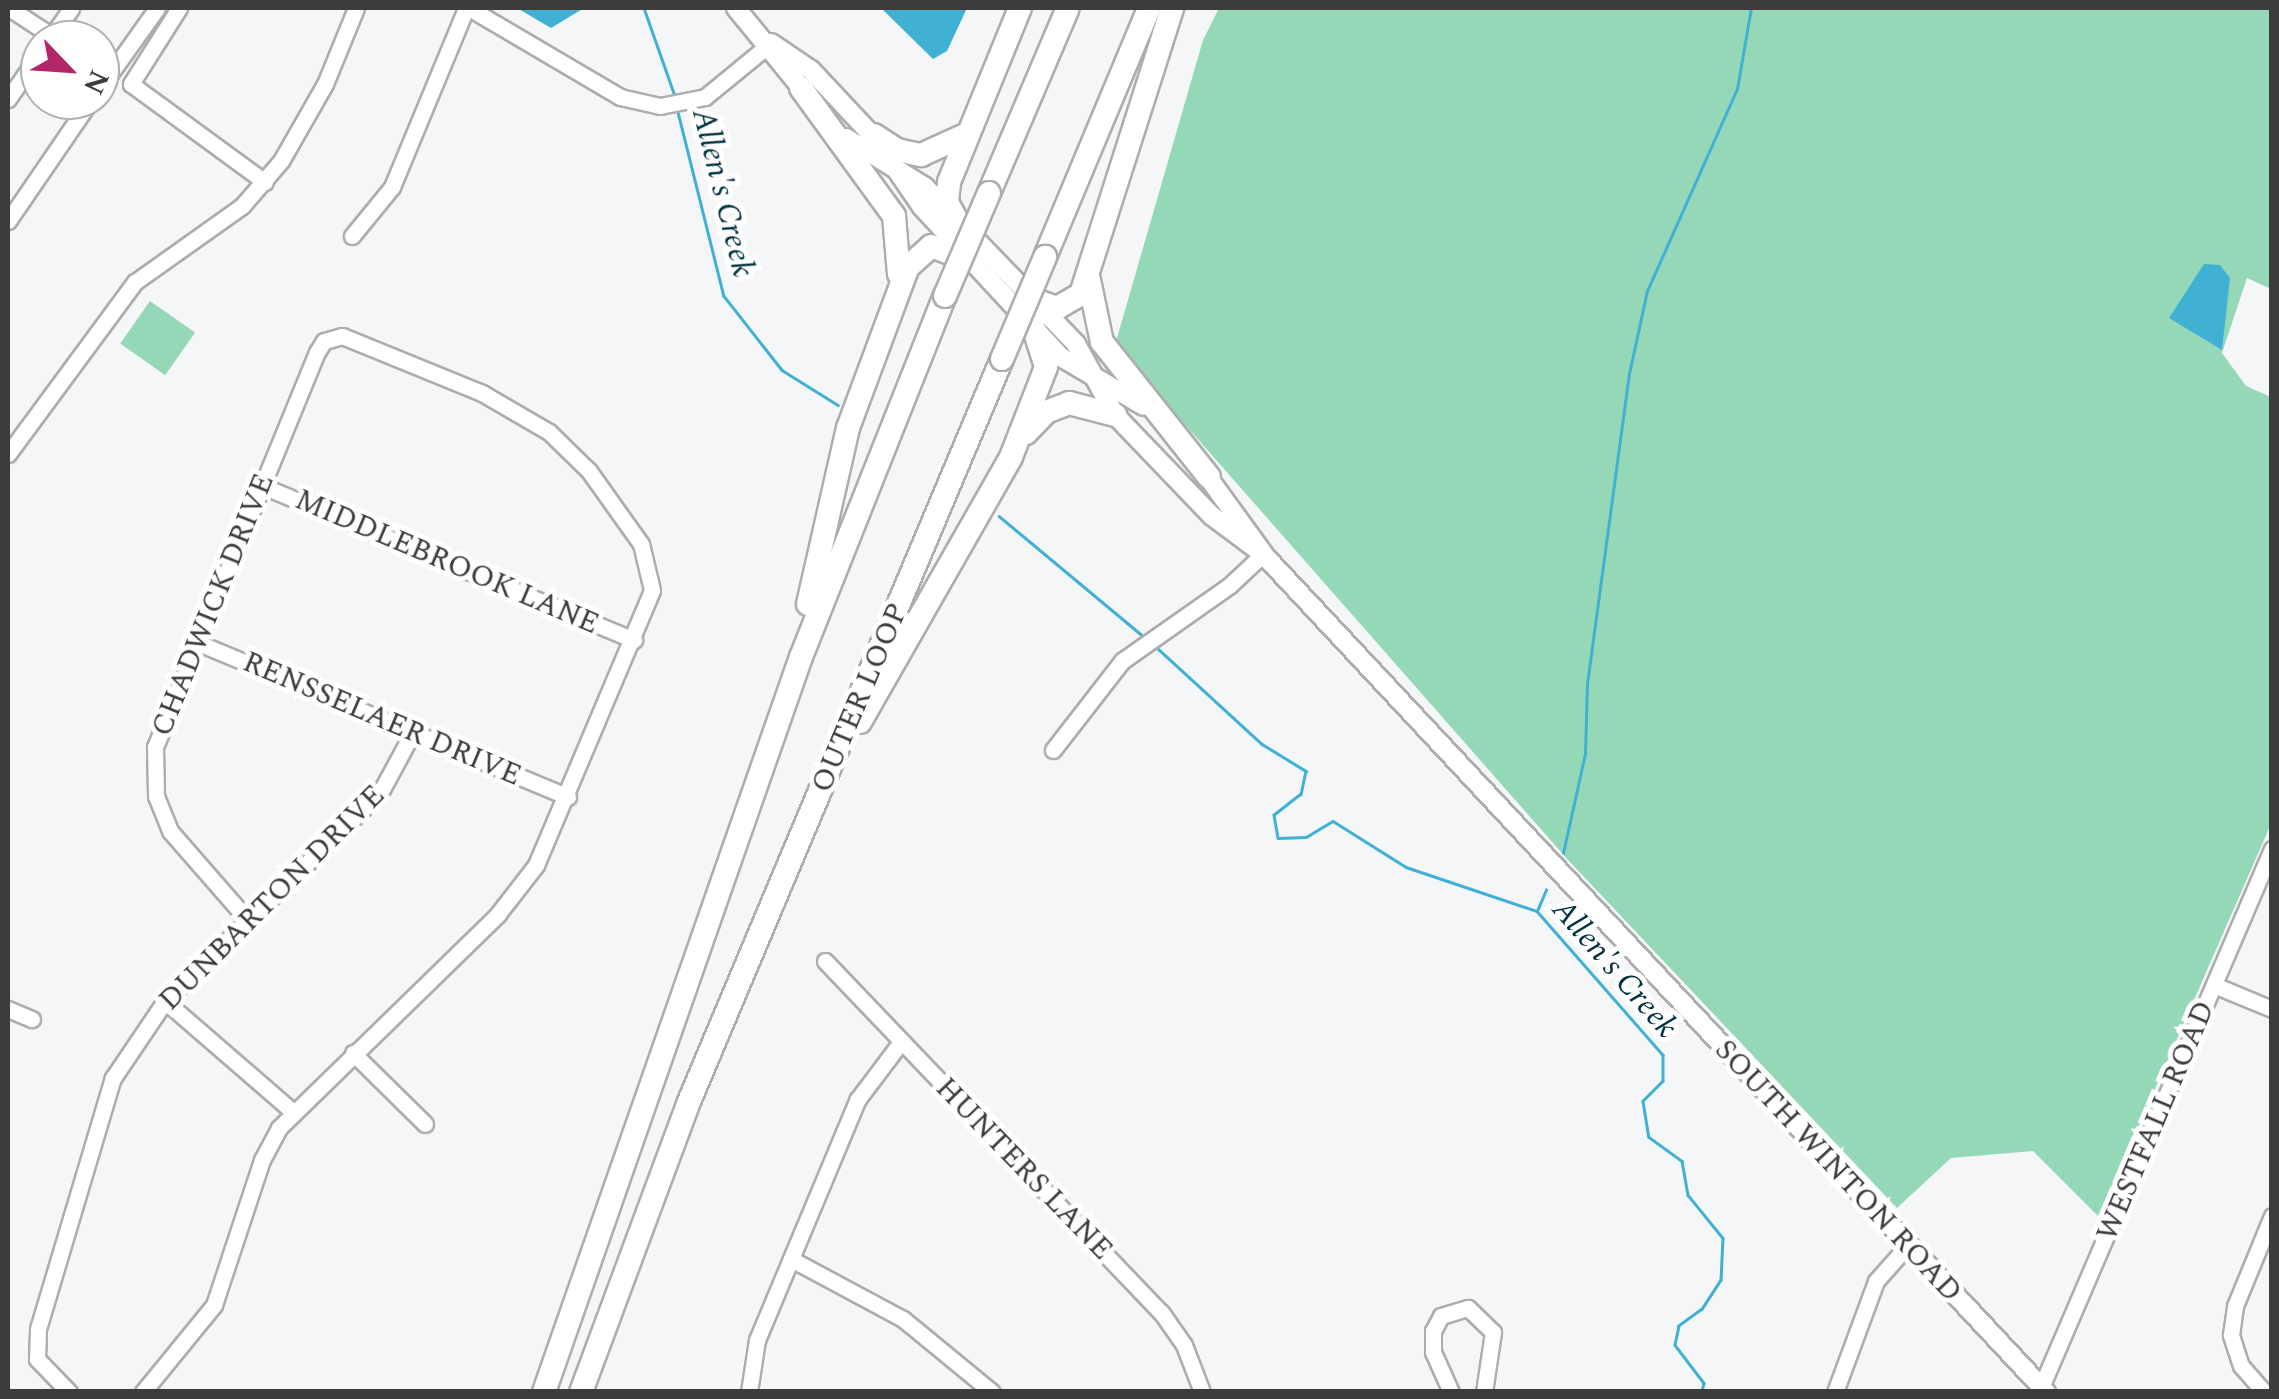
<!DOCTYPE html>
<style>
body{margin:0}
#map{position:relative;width:2279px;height:1399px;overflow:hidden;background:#f5f6f7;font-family:Spectral,serif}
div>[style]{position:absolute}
.green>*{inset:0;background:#95d8b8;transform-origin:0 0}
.water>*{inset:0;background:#40b0d5}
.stream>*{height:2.5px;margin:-1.25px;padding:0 1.25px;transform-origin:1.25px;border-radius:1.25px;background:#40b0d5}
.roads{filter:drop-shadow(2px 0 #adadae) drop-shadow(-2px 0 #adadae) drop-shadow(0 2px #adadae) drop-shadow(0 -2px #adadae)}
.minor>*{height:15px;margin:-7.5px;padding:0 7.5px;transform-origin:7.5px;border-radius:7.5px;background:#fff}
.major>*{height:18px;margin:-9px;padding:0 9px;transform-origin:9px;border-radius:9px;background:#fff}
.highway>*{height:22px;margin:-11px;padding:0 11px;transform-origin:11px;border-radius:11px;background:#fff}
.bridges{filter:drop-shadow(2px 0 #adadae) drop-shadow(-2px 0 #adadae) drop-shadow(0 2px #adadae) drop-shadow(0 -2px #adadae)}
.highway-bridge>*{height:22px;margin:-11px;padding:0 11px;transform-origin:11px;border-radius:11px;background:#fff}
span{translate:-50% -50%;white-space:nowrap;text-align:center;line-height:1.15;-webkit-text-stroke:10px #fff;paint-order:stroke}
.street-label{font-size:30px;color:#3c3c3d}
.water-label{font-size:32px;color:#003241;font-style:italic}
.frame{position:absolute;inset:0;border:10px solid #3c3c3d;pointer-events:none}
.north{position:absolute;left:20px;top:20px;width:100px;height:100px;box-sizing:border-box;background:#fff;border:2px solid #b1b1b1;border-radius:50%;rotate:115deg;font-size:28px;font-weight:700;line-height:40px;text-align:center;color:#3c3c3d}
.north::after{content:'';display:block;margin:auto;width:35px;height:45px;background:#b12767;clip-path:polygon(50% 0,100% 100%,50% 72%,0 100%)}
</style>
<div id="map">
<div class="green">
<i style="clip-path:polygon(1219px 8px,2271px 8px,2271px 289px,2247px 278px,2222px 353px,2246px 386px,2271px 397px,2271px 824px,2099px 1217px,2033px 1151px,1951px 1158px,1897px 1208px,1568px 860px,1115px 345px,1203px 40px)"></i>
<i style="left:150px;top:301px;width:55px;height:52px;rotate:35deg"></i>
</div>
<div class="water">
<i style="clip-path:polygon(517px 8px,584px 8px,551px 28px)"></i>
<i style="clip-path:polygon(881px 8px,967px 8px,947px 51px,933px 59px)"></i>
<i style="clip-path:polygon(2204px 264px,2220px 265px,2230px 278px,2222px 350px,2169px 318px)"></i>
</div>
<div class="stream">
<i style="left:644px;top:8px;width:93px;rotate:70.6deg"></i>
<i style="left:677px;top:108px;width:194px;rotate:76deg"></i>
<i style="left:724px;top:296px;width:94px;rotate:51.9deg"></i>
<i style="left:782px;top:370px;width:66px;rotate:32deg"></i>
<i style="left:999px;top:516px;width:189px;rotate:39.8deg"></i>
<i style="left:1154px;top:645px;width:147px;rotate:42.5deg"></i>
<i style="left:1262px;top:744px;width:52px;rotate:31.5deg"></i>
<i style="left:1306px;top:771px;width:24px;rotate:102deg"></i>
<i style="left:1301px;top:794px;width:34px;rotate:142deg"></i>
<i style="left:1274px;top:815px;width:23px;rotate:80deg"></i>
<i style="left:1278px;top:838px;width:28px;rotate:-2deg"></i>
<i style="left:1306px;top:837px;width:31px;rotate:-31deg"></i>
<i style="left:1333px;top:821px;width:86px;rotate:32.2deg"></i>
<i style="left:1406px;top:867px;width:138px;rotate:18.6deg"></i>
<i style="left:1537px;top:911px;width:191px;rotate:48.8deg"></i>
<i style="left:1663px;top:1055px;width:26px;rotate:90deg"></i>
<i style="left:1663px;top:1081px;width:28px;rotate:135deg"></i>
<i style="left:1643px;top:1101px;width:36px;rotate:81deg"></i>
<i style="left:1649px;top:1137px;width:41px;rotate:36deg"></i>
<i style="left:1682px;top:1161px;width:35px;rotate:80deg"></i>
<i style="left:1688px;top:1195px;width:55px;rotate:50.9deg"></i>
<i style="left:1723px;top:1238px;width:42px;rotate:92.7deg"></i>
<i style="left:1721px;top:1280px;width:35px;rotate:123deg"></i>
<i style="left:1702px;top:1309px;width:29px;rotate:144deg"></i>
<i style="left:1679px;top:1326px;width:19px;rotate:102deg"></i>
<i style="left:1675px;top:1345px;width:48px;rotate:52.7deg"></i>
<i style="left:1704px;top:1383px;width:9px;rotate:103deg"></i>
<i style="left:1563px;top:853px;width:101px;rotate:-77.5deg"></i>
<i style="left:1585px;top:754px;width:70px;rotate:-88.4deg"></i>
<i style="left:1587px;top:684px;width:313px;rotate:-82.3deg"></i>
<i style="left:1629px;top:374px;width:85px;rotate:-77.8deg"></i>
<i style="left:1647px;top:291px;width:221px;rotate:-66deg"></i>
<i style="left:1737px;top:89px;width:82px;rotate:-80.2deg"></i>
<i style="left:1537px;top:911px;width:23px;rotate:-67deg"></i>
</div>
<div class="roads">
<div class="minor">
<i style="left:9px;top:8px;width:51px;rotate:33.1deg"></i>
<i style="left:179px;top:8px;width:90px;rotate:122.3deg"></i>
<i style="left:131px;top:84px;width:166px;rotate:36.2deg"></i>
<i style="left:469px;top:8px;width:175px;rotate:30.5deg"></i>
<i style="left:620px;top:97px;width:41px;rotate:12.7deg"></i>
<i style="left:660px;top:106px;width:46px;rotate:-11.3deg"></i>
<i style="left:705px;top:97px;width:85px;rotate:-39.3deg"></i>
<i style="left:49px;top:40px;width:39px;rotate:-55deg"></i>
<i style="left:100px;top:88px;width:98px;rotate:-54.5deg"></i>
<i style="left:8px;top:99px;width:56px;rotate:-55.2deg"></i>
<i style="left:8px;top:221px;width:147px;rotate:-55.6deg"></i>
<i style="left:352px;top:236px;width:63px;rotate:-50.8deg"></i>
<i style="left:392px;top:187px;width:194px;rotate:-67.5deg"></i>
<i style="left:8px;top:454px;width:214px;rotate:-53.6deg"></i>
<i style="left:135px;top:282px;width:131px;rotate:-35.4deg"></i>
<i style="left:242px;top:206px;width:60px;rotate:-49.1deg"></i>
<i style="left:281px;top:161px;width:89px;rotate:-60.3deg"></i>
<i style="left:325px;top:84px;width:82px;rotate:-67.8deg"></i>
<i style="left:260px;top:485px;width:405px;rotate:22.5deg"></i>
<i style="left:196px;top:642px;width:403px;rotate:22.6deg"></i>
<i style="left:1053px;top:750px;width:113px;rotate:-52.2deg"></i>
<i style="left:1122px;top:661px;width:132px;rotate:-35.1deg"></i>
<i style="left:1230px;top:585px;width:45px;rotate:-43.2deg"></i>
<i style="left:825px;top:961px;width:486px;rotate:46.3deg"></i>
<i style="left:1161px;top:1312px;width:40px;rotate:55.1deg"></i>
<i style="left:1184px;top:1345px;width:50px;rotate:69deg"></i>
<i style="left:2214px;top:985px;width:63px;rotate:22.5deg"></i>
<i style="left:165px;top:1001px;width:168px;rotate:40.9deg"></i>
<i style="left:8px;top:1009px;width:26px;rotate:23deg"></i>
<i style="left:353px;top:1053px;width:101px;rotate:44.6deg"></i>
<i style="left:791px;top:1259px;width:127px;rotate:28.2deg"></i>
<i style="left:903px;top:1319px;width:115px;rotate:39.4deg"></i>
<i style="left:69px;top:1392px;width:46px;rotate:-134.1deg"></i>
<i style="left:37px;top:1359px;width:30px;rotate:-88deg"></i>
<i style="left:38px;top:1329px;width:262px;rotate:-73.4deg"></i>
<i style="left:113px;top:1078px;width:93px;rotate:-56deg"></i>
<i style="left:165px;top:1001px;width:299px;rotate:-44.1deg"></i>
<i style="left:380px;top:793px;width:69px;rotate:-61.6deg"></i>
<i style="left:143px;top:1392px;width:112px;rotate:-50.8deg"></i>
<i style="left:214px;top:1305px;width:153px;rotate:-71.7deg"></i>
<i style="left:262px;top:1160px;width:36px;rotate:-62deg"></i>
<i style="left:279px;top:1128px;width:306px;rotate:-44.3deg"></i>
<i style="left:498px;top:914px;width:62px;rotate:-52.2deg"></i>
<i style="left:536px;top:865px;width:298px;rotate:-67.1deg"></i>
<i style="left:652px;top:590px;width:47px;rotate:-103.4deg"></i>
<i style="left:641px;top:544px;width:90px;rotate:-125.5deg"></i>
<i style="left:589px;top:471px;width:56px;rotate:-135.7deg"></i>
<i style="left:549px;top:432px;width:78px;rotate:-149.8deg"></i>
<i style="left:482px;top:393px;width:151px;rotate:-157.8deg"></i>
<i style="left:342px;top:336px;width:19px;rotate:164deg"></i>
<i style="left:324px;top:341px;width:13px;rotate:122deg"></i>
<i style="left:317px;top:352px;width:427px;rotate:112.3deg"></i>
<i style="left:155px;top:747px;width:49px;rotate:88.8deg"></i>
<i style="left:156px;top:796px;width:38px;rotate:68deg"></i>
<i style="left:170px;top:831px;width:116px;rotate:48.9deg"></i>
<i style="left:749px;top:1392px;width:53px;rotate:-81.3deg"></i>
<i style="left:757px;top:1340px;width:261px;rotate:-67.3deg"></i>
<i style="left:858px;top:1099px;width:71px;rotate:-53deg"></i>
<i style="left:1451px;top:1392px;width:44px;rotate:-114.2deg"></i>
<i style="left:1433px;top:1352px;width:21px;rotate:-90deg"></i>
<i style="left:1433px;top:1331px;width:17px;rotate:-62deg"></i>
<i style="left:1441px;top:1316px;width:28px;rotate:-17deg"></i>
<i style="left:1468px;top:1308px;width:35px;rotate:44deg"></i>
<i style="left:1493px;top:1332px;width:61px;rotate:98.5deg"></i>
<i style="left:1835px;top:1392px;width:118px;rotate:-69.7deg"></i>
<i style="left:1876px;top:1281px;width:48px;rotate:-48.4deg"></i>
<i style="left:2039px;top:1392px;width:591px;rotate:-66.78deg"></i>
<i style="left:2264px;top:1392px;width:35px;rotate:-131deg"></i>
<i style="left:2241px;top:1366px;width:33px;rotate:-108deg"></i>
<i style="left:2231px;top:1335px;width:29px;rotate:-82deg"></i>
<i style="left:2235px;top:1306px;width:97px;rotate:-67.7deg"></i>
</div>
<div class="major">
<i style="left:736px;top:8px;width:114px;rotate:50.7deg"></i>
<i style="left:771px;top:43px;width:48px;rotate:34deg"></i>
<i style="left:811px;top:70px;width:104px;rotate:46.9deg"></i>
<i style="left:846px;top:138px;width:93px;rotate:31.8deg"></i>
<i style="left:925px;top:187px;width:218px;rotate:46.1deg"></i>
<i style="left:1076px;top:344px;width:81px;rotate:61.2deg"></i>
<i style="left:1115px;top:415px;width:140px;rotate:46.2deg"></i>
<i style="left:1212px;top:516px;width:64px;rotate:36.7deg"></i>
<i style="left:1263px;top:554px;width:1147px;rotate:46.94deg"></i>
<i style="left:898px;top:172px;width:42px;rotate:55.6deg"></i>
<i style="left:922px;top:207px;width:205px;rotate:47.2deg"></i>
<i style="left:1061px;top:357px;width:96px;rotate:30.6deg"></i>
<i style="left:1202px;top:469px;width:104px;rotate:54deg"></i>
</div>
<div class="highway">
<i style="left:801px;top:88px;width:158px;rotate:54deg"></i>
<i style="left:894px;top:216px;width:58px;rotate:85.1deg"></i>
<i style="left:874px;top:135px;width:27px;rotate:33deg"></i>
<i style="left:897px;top:150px;width:25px;rotate:12deg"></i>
<i style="left:921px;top:155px;width:46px;rotate:-24.3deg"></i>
<i style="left:989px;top:193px;width:201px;rotate:-66.9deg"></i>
<i style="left:959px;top:224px;width:25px;rotate:-119deg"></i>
<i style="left:947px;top:202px;width:20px;rotate:-84deg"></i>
<i style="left:949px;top:182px;width:188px;rotate:-67.8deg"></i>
<i style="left:1045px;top:257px;width:270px;rotate:-67.3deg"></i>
<i style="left:1089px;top:280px;width:63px;rotate:78.2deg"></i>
<i style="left:1102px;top:342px;width:172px;rotate:51.6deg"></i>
<i style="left:1031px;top:299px;width:28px;rotate:19deg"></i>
<i style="left:1057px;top:308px;width:28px;rotate:-30deg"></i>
<i style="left:1081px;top:294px;width:300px;rotate:-72.3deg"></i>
<i style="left:1026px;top:433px;width:29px;rotate:-46deg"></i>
<i style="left:1046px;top:412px;width:25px;rotate:-21deg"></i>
<i style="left:1069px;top:403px;width:48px;rotate:14.6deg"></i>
<i style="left:808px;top:604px;width:180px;rotate:-77.2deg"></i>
<i style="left:848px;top:428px;width:172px;rotate:-69.6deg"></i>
<i style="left:908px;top:267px;width:31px;rotate:-42deg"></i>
<i style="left:931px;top:246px;width:43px;rotate:20.6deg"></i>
<i style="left:860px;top:722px;width:305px;rotate:-60.3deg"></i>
<i style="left:1011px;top:457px;width:97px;rotate:-68.7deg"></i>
<i style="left:1046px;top:367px;width:43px;rotate:-107.6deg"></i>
<i style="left:544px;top:1392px;width:779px;rotate:-70.73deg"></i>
<i style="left:801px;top:657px;width:389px;rotate:-68.3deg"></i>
<i style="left:581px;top:1392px;width:307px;rotate:-69.6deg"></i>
<i style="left:688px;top:1104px;width:808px;rotate:-67.15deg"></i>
</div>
</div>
<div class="bridges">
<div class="highway-bridge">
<i style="left:945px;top:296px;width:112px;rotate:-66.9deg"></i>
<i style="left:1002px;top:359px;width:111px;rotate:-67.1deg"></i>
</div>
</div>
<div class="street-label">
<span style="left:447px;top:562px;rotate:23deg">MIDDLEBROOK LANE</span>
<span style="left:213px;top:605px;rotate:-68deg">CHADWICK DRIVE</span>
<span style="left:860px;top:698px;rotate:-67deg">OUTER LOOP</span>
<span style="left:382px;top:719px;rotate:23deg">RENSSELAER DRIVE</span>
<span style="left:272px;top:898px;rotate:-45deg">DUNBARTON DRIVE</span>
<span style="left:2156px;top:1121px;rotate:-67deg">WESTFALL ROAD</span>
<span style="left:1024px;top:1169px;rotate:46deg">HUNTERS LANE</span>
<span style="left:1838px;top:1171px;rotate:47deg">SOUTH WINTON ROAD</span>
</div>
<div class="water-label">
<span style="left:722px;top:193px;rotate:76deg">Allen's Creek</span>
<span style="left:1614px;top:969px;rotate:49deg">Allen's Creek</span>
</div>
<div class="frame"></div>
<div class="north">N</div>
</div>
